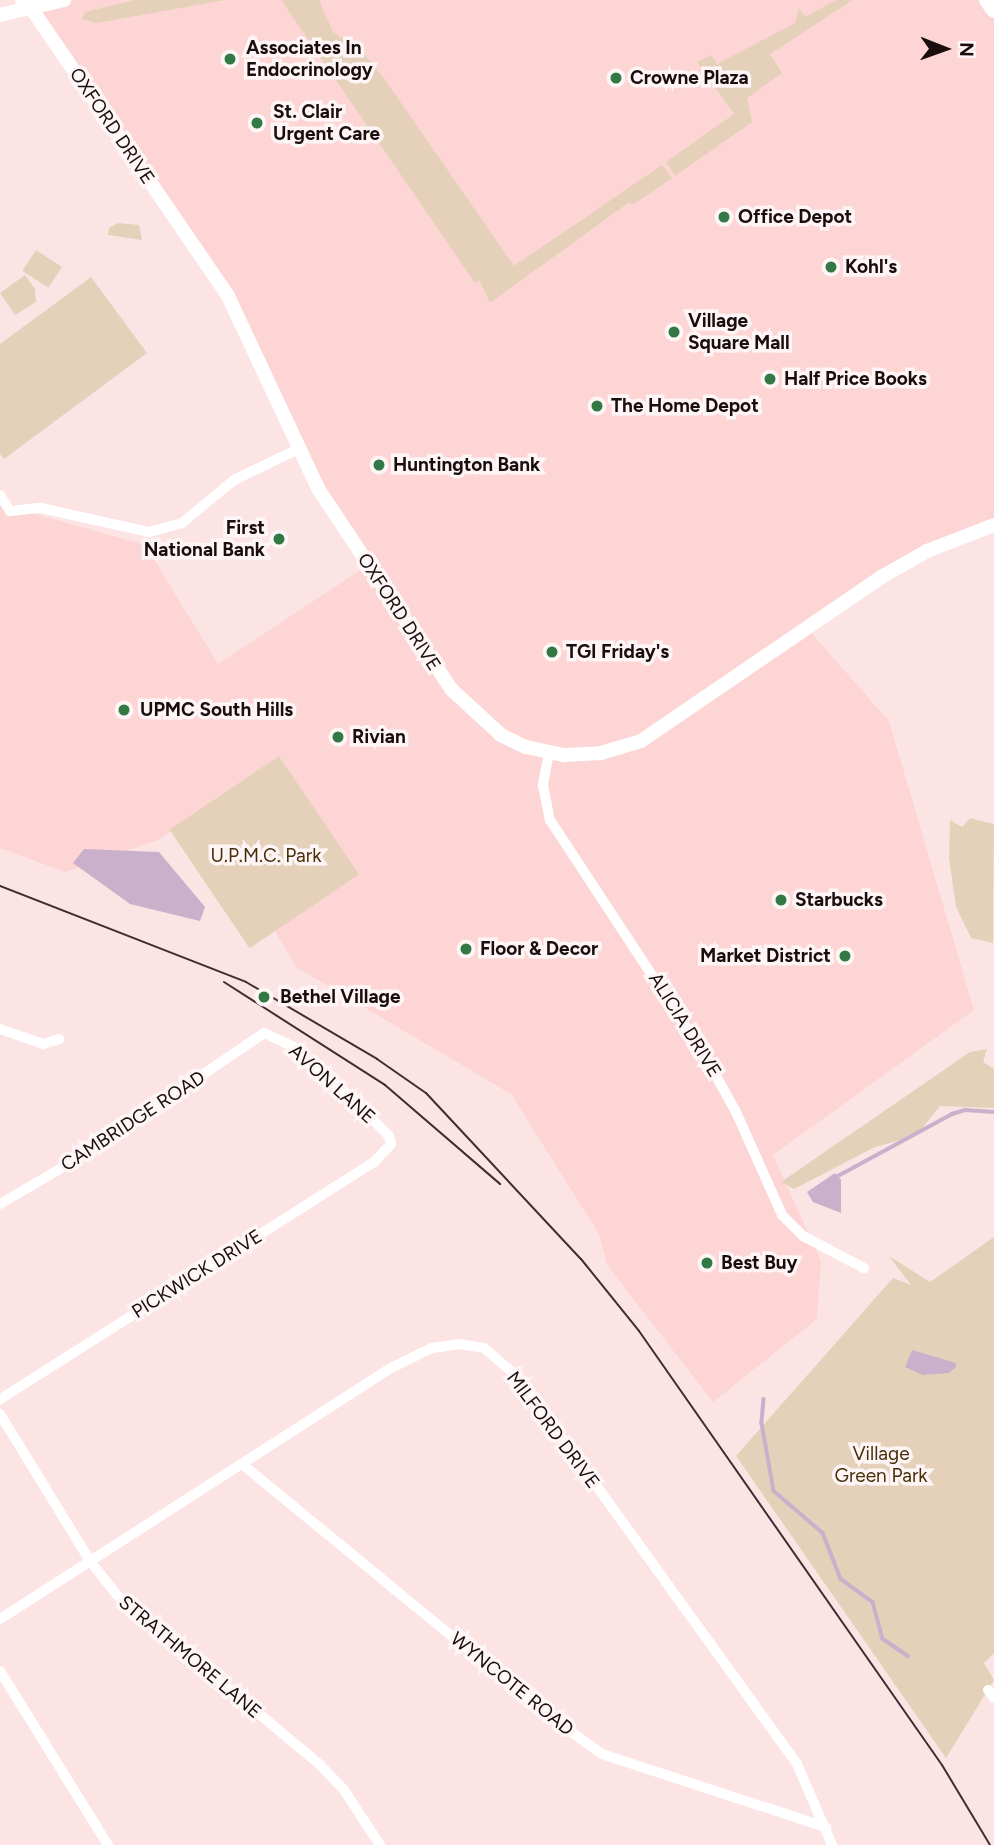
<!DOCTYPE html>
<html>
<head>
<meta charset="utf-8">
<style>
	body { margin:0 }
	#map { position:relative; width:994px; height:1845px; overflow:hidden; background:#fde4e4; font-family:Figtree,sans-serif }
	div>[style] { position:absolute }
	.built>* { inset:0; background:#fdd5d5 }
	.green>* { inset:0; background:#e5d1b9; transform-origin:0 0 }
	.water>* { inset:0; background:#cbb0cb }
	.stream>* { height:3.5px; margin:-1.75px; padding:0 1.75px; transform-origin:1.75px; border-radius:1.75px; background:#cbb0cb }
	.street>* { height:10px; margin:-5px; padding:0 5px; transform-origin:5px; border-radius:5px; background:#fff }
	.secondary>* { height:14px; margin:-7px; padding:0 7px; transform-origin:7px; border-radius:7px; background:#fff }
	.primary>* { height:16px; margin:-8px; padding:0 8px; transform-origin:8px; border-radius:8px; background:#fff }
	.tram>* { height:2px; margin:-1px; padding:0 1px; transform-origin:1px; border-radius:1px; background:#3d2f2f }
	.dots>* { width:19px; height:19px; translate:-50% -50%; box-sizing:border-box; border:4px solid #fef6f6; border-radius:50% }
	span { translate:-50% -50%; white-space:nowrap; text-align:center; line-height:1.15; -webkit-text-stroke:7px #fef6f6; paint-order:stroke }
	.poi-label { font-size:19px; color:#1a0d0d; font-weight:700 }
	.left { translate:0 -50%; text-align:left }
	.right { translate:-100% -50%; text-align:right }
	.street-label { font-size:19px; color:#1a0d0d }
	.park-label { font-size:19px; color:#472d08 }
	.north { position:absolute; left:910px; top:14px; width:70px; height:70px; -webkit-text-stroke:5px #fef6f6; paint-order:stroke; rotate:91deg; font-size:19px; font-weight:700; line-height:28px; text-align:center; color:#1a0d0d }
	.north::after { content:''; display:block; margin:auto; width:24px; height:32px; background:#1a0d0d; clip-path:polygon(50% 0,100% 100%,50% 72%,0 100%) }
</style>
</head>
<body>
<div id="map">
	<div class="built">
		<i style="clip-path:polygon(64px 0,987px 0,994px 10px,994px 525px,970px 533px,806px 627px,889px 721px,974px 1010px,773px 1155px,821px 1261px,817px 1319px,713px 1402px,607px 1265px,599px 1234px,511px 1094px,296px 967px,275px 931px,358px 875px,279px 756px,158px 840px,65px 872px,0 848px,0 497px,24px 511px,145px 545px,218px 664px,368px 565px,319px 490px,243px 325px,32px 8px)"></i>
	</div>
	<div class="green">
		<i style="clip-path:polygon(135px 0,225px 0,97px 23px,82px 19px,85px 12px)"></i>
		<i style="clip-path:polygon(281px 0,319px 0,333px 32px,361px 50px,386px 81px,514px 266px,662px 165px,672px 178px,634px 204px,628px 203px,490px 303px,480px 281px,475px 283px)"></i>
		<i style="clip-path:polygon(836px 0,853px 0,770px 54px,782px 73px,747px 98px,752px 122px,675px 176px,666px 162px,734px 114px,697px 62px,711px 55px,717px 64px,795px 23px,799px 8px,805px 17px)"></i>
		<i style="clip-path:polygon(118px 223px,139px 225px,142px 240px,108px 235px,109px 228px)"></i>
		<i style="left:36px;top:250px;width:31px;height:25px;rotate:33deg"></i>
		<i style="clip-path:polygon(25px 275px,35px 289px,36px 302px,15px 315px,0 293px)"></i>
		<i style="clip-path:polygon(91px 277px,147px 353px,4px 459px,0 454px,0 344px)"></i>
		<i style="left:279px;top:756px;width:143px;height:132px;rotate:56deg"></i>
		<i style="clip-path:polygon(970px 818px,994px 824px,993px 943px,971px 938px,956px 907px,949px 858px,950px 820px,962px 827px)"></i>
		<i style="clip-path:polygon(987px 1049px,983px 1062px,994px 1069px,994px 1108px,940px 1106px,916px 1136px,875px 1147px,794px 1189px,781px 1182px,970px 1052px)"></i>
		<i style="clip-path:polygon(994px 1237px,994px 1653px,984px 1663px,994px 1680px,946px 1758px,736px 1456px,893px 1278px,911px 1285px,889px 1256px,930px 1282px)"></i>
	</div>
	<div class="water">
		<i style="clip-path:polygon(84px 849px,159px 852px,205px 907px,200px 921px,130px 904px,73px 863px)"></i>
		<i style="clip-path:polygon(835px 1173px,841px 1180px,841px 1213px,813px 1202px,807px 1192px)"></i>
		<i style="clip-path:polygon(912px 1350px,956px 1363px,956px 1367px,949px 1373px,923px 1375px,905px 1367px)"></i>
	</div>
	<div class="stream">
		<i style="left:838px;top:1176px;width:130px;rotate:-28.5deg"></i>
		<i style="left:952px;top:1114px;width:14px;rotate:-17deg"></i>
		<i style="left:965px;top:1110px;width:29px;rotate:4deg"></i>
		<i style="left:764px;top:1399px;width:24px;rotate:95deg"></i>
		<i style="left:762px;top:1423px;width:69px;rotate:80deg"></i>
		<i style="left:774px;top:1491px;width:65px;rotate:40.6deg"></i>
		<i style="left:823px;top:1533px;width:49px;rotate:68.6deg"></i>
		<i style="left:841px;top:1579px;width:39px;rotate:36deg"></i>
		<i style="left:873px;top:1602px;width:38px;rotate:75deg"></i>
		<i style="left:883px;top:1639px;width:30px;rotate:34deg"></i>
	</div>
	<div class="street">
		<i style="left:0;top:495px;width:19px;rotate:58deg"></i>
		<i style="left:10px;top:511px;width:31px;rotate:-6deg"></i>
		<i style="left:41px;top:508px;width:111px;rotate:12.5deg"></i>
		<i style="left:149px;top:532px;width:34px;rotate:-15deg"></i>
		<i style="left:182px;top:523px;width:67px;rotate:-39.6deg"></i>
		<i style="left:234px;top:480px;width:69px;rotate:-25.8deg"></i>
		<i style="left:549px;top:753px;width:33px;rotate:101deg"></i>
		<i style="left:543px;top:785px;width:36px;rotate:79deg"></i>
		<i style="left:550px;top:820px;width:282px;rotate:56.7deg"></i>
		<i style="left:705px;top:1056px;width:64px;rotate:61deg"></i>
		<i style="left:736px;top:1112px;width:113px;rotate:65.9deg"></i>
		<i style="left:782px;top:1215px;width:30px;rotate:45deg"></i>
		<i style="left:803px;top:1236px;width:69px;rotate:27.7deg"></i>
		<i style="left:0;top:1029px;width:46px;rotate:19.2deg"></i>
		<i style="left:43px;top:1044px;width:17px;rotate:-17deg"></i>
		<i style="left:0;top:1204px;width:103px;rotate:-30.3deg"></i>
		<i style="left:89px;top:1152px;width:212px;rotate:-34.2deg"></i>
		<i style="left:264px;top:1033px;width:31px;rotate:25deg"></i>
		<i style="left:292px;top:1046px;width:67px;rotate:40.8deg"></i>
		<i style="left:343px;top:1090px;width:65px;rotate:45deg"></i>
		<i style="left:389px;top:1136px;width:8px;rotate:76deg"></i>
		<i style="left:391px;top:1144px;width:25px;rotate:133deg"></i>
		<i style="left:374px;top:1162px;width:443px;rotate:147.6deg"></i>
		<i style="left:0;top:1414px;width:172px;rotate:58.5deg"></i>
		<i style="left:90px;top:1561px;width:43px;rotate:51.5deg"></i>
		<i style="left:117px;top:1595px;width:265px;rotate:39.9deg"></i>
		<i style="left:320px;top:1765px;width:35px;rotate:46deg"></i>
		<i style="left:344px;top:1790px;width:66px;rotate:56.8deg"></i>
		<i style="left:242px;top:1464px;width:399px;rotate:39.4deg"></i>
		<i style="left:550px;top:1717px;width:64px;rotate:35.4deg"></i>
		<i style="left:602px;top:1754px;width:236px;rotate:18.1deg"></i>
		<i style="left:0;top:1619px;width:465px;rotate:-32.7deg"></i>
		<i style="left:391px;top:1368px;width:46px;rotate:-26deg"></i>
		<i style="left:432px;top:1348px;width:27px;rotate:-8deg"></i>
		<i style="left:459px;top:1344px;width:25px;rotate:9deg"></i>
		<i style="left:484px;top:1348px;width:45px;rotate:40.5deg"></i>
		<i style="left:518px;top:1377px;width:477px;rotate:54.2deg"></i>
		<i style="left:797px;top:1764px;width:88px;rotate:66.6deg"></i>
		<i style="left:0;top:1671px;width:205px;rotate:58.2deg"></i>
		<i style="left:988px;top:1690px;width:10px;rotate:53deg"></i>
	</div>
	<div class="secondary">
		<i style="left:22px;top:0;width:12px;rotate:42deg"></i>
		<i style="left:31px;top:8px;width:349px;rotate:55.6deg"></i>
		<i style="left:228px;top:296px;width:214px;rotate:64.9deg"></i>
		<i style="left:319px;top:490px;width:239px;rotate:56.4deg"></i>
		<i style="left:451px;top:689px;width:68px;rotate:42.6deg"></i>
		<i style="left:501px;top:735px;width:28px;rotate:26deg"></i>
		<i style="left:526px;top:747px;width:40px;rotate:12deg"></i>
		<i style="left:565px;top:755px;width:36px;rotate:-3deg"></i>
		<i style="left:601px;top:753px;width:42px;rotate:-16.7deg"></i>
		<i style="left:641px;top:741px;width:293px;rotate:-34.3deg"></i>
		<i style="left:883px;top:576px;width:51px;rotate:-29.6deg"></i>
		<i style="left:927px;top:551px;width:72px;rotate:-21.2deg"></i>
		<i style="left:0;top:15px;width:66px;rotate:-13.2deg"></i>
	</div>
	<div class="primary">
		<i style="left:987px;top:0;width:12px;rotate:55deg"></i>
	</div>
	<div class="tram">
		<i style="left:0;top:886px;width:264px;rotate:21.3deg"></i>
		<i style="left:246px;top:982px;width:152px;rotate:30.4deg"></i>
		<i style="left:377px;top:1059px;width:60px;rotate:34.8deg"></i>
		<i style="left:426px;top:1093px;width:227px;rotate:47deg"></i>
		<i style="left:581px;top:1259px;width:92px;rotate:51.1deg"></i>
		<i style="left:639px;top:1331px;width:529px;rotate:55.08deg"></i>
		<i style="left:942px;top:1765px;width:93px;rotate:59deg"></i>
		<i style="left:224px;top:982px;width:191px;rotate:32.6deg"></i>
		<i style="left:385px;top:1085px;width:152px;rotate:40.7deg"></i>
	</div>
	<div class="dots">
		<i style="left:230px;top:59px;background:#327945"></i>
		<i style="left:616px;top:78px;background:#327945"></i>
		<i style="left:257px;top:123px;background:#327945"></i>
		<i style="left:724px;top:217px;background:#327945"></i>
		<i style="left:831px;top:267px;background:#327945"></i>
		<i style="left:674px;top:332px;background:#327945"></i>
		<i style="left:770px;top:379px;background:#327945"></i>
		<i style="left:597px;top:406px;background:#327945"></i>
		<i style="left:379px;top:465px;background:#327945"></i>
		<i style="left:279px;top:539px;background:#327945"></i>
		<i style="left:552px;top:652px;background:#327945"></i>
		<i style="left:124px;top:710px;background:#327945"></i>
		<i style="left:338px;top:737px;background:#327945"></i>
		<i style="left:781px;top:900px;background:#327945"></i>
		<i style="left:466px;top:949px;background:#327945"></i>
		<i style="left:845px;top:956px;background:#327945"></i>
		<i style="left:264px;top:997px;background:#327945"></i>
		<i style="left:707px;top:1263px;background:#327945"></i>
	</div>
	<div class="poi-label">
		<span class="left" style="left:246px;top:59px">Associates In<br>Endocrinology</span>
		<span class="left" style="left:630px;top:78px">Crowne Plaza</span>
		<span class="left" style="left:273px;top:123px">St. Clair<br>Urgent Care</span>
		<span class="left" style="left:738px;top:217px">Office Depot</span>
		<span class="left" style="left:845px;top:267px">Kohl's</span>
		<span class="left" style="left:688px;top:332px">Village<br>Square Mall</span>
		<span class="left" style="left:784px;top:379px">Half Price Books</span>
		<span class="left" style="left:611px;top:406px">The Home Depot</span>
		<span class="left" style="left:393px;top:465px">Huntington Bank</span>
		<span class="right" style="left:265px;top:539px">First<br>National Bank</span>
		<span class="left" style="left:566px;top:652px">TGI Friday's</span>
		<span class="left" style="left:140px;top:710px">UPMC South Hills</span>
		<span class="left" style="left:352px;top:737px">Rivian</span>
		<span class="left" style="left:795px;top:900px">Starbucks</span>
		<span class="left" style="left:480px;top:949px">Floor &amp; Decor</span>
		<span class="right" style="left:831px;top:956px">Market District</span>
		<span class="left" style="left:280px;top:997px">Bethel Village</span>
		<span class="left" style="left:721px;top:1263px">Best Buy</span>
	</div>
	<div class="street-label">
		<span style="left:112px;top:126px;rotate:56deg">OXFORD DRIVE</span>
		<span style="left:399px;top:612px;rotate:57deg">OXFORD DRIVE</span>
		<span style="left:685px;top:1025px;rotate:58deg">ALICIA DRIVE</span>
		<span style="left:332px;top:1084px;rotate:42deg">AVON LANE</span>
		<span style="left:133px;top:1121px;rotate:-33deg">CAMBRIDGE ROAD</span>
		<span style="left:197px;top:1274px;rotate:-32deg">PICKWICK DRIVE</span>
		<span style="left:553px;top:1430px;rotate:53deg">MILFORD DRIVE</span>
		<span style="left:190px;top:1657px;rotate:40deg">STRATHMORE LANE</span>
		<span style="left:512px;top:1684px;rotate:39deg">WYNCOTE ROAD</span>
	</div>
	<div class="park-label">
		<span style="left:266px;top:856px">U.P.M.C. Park</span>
		<span style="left:881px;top:1465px">Village<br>Green Park</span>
	</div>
	<div class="north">N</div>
</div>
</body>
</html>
